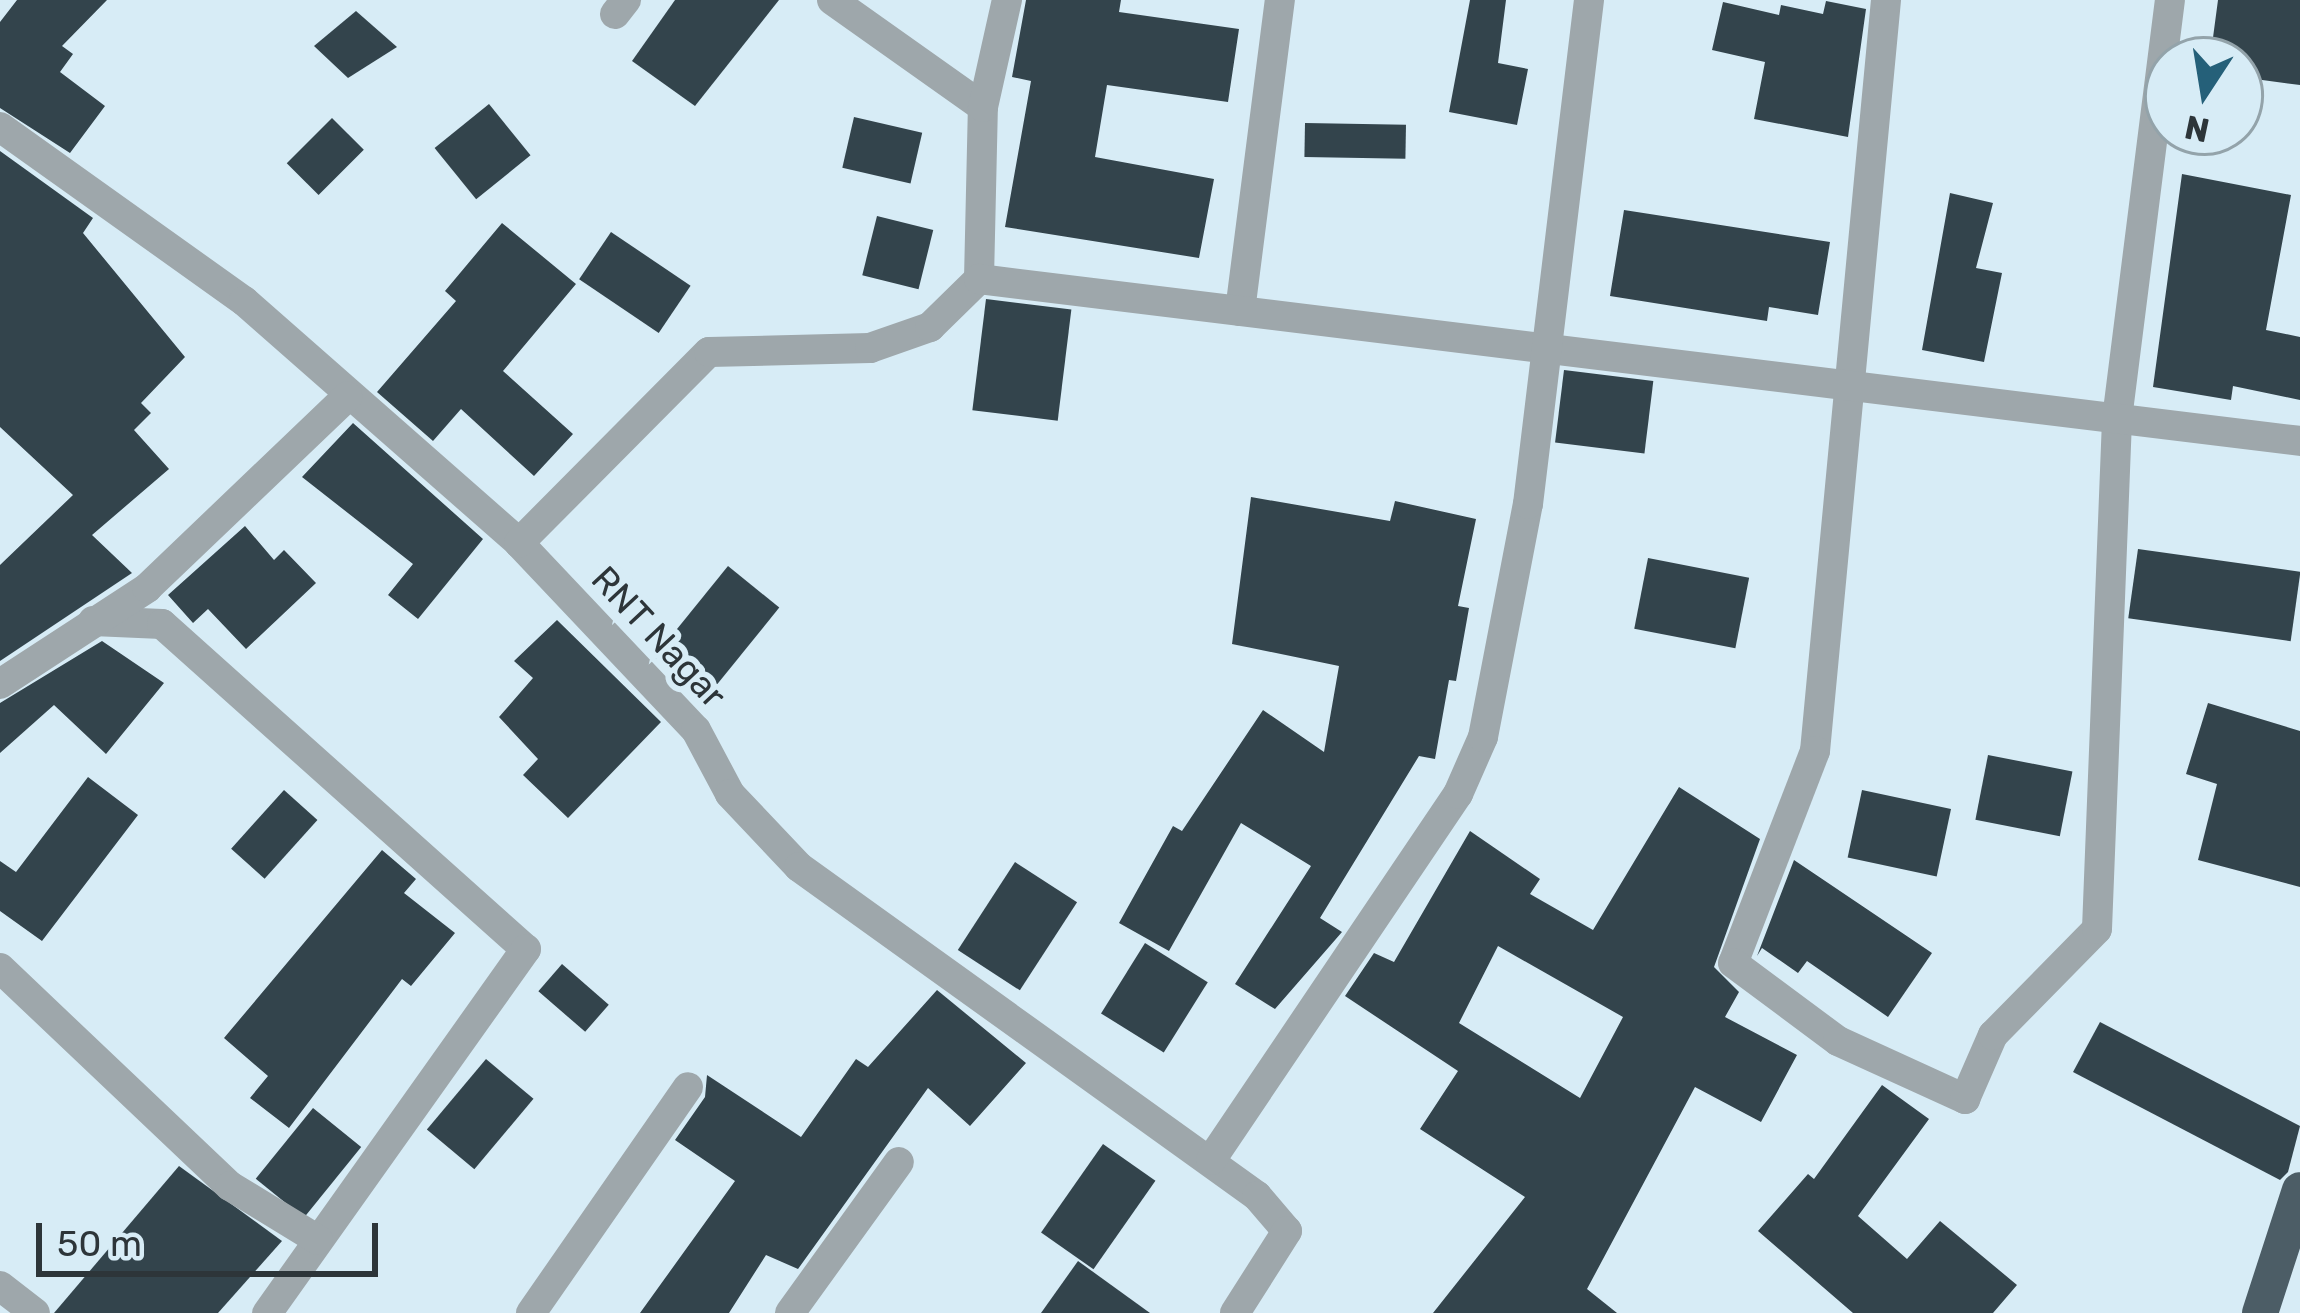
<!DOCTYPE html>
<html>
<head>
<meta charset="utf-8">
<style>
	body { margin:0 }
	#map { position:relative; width:2300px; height:1313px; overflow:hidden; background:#d7ecf6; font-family:Rubik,sans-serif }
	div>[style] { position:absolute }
	.building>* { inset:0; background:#33444c; transform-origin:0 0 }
	.minor>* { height:30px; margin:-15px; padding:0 15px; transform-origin:15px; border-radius:15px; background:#9ea7ab }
	.highway>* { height:36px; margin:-18px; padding:0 18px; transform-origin:18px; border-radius:18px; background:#4c5d66 }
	span { translate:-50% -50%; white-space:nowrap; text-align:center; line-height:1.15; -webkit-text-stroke:12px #d7ecf6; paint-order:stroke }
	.street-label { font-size:36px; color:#2d3539 }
	.north { position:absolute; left:2144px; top:36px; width:120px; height:120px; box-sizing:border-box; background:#d7ecf6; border:3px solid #93a3aa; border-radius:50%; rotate:192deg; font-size:33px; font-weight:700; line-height:48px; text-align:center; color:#2d3539 }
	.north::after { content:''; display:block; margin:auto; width:42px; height:54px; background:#256079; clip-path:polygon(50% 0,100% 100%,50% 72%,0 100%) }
	.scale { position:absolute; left:36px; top:1223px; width:342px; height:54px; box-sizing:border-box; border:6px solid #2d3539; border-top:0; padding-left:15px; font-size:36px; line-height:42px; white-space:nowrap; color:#2d3539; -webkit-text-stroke:9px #d7ecf6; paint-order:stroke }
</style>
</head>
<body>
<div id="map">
	<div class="building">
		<i style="clip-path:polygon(17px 0,107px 0,62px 46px,73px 54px,60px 72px,105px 106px,70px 153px,0 108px,0 22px)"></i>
		<i style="clip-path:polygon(675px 0,779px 0,695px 106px,632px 61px)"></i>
		<i style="clip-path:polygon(1026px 0,1121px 0,1119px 12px,1239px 29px,1228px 102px,1107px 85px,1095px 157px,1214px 179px,1199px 258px,1005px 227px,1031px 81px,1012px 77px)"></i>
		<i style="clip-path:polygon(1470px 0,1506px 0,1498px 63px,1528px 69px,1517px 125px,1449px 112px)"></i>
		<i style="clip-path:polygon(2218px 0,2300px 0,2300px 85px,2240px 77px,2240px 60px,2210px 60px)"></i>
		<i style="clip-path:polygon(1826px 1px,1866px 9px,1848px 137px,1754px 119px,1765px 62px,1712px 50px,1723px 2px,1779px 15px,1781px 5px,1823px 14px)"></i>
		<i style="clip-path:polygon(356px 11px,397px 47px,348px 78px,314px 46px)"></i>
		<i style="left:489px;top:104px;width:66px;height:70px;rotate:51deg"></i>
		<i style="left:854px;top:117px;width:70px;height:52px;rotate:13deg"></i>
		<i style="left:332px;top:118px;width:45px;height:64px;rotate:45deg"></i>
		<i style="left:1305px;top:123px;width:101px;height:34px;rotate:1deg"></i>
		<i style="clip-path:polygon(0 151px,93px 218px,83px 233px,185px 357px,141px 403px,151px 413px,134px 430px,169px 469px,92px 535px,132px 573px,0 661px,0 565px,73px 495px,0 427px)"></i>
		<i style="clip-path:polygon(2182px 174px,2291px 195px,2266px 330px,2300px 337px,2300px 400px,2233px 386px,2231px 400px,2153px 387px)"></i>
		<i style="clip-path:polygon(1950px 193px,1993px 203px,1976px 268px,2002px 273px,1984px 362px,1922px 350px)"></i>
		<i style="clip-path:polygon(1624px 210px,1830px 242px,1818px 315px,1769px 307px,1767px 321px,1610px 296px)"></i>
		<i style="left:877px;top:216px;width:58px;height:61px;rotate:14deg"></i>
		<i style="clip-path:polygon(502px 223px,576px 284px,503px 371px,573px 434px,534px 476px,461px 409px,433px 441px,377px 392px,456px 301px,445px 291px)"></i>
		<i style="left:611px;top:232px;width:96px;height:57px;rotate:34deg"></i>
		<i style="left:986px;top:299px;width:86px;height:112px;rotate:7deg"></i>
		<i style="left:1564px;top:370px;width:90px;height:73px;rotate:7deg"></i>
		<i style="clip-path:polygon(353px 423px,483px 539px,418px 619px,388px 595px,413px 564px,302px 477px)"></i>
		<i style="clip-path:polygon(1251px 497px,1390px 521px,1395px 501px,1476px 519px,1458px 606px,1469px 608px,1456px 681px,1449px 680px,1435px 759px,1419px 756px,1320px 918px,1342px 932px,1275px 1009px,1235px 984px,1311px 866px,1241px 823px,1169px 951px,1119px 923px,1173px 826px,1182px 831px,1263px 710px,1324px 752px,1339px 666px,1232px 644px)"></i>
		<i style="clip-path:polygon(245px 526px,274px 560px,284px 550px,316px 583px,246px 649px,208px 609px,193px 623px,168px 595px)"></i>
		<i style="left:2138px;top:549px;width:164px;height:70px;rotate:8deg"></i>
		<i style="left:1648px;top:558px;width:103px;height:72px;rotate:11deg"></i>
		<i style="left:728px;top:566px;width:66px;height:117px;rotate:39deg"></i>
		<i style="clip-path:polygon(557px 620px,661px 722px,568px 818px,523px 775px,538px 759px,499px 717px,533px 678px,514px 661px)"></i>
		<i style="clip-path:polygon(102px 641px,164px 683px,106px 754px,54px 705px,0 753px,0 703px)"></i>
		<i style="clip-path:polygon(2208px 703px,2300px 731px,2300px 887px,2198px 860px,2217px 784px,2186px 774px)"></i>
		<i style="left:1988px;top:755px;width:86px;height:66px;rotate:11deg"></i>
		<i style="clip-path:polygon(88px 777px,138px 815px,42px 941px,0 911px,0 861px,16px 872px)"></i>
		<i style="clip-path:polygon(evenodd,1679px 787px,1760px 839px,1714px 967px,1739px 992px,1725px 1017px,1797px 1055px,1761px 1122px,1695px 1087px,1587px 1289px,1617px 1313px,1433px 1313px,1525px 1197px,1420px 1129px,1458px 1071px,1345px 996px,1374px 953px,1394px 962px,1470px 831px,1540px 879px,1530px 894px,1593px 930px,1679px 787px,1498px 946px,1623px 1017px,1580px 1098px,1459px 1023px,1498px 946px)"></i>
		<i style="left:284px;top:790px;width:45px;height:79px;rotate:42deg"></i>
		<i style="left:1862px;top:790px;width:91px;height:69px;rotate:12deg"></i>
		<i style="clip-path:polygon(382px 850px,416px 879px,404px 893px,455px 933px,411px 986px,402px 979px,289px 1128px,250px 1098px,268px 1076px,224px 1038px)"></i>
		<i style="clip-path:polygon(1794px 860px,1932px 953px,1888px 1017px,1807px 961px,1798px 973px,1762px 948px,1757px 956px)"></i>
		<i style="left:1015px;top:862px;width:74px;height:105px;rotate:33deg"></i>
		<i style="left:1145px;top:943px;width:74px;height:83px;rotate:32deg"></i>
		<i style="left:562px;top:964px;width:62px;height:36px;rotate:41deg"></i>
		<i style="clip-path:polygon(937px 990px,1026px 1063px,970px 1126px,928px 1088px,798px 1269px,766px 1255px,729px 1313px,640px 1313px,735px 1181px,675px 1140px,705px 1097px,707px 1075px,801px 1137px,856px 1059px,868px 1067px)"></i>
		<i style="clip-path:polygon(2100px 1022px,2300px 1126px,2288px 1172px,2280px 1180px,2073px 1072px)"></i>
		<i style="left:486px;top:1059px;width:62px;height:92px;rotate:40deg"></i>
		<i style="clip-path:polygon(1882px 1085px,1929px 1119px,1858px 1216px,1907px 1259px,1940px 1221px,2017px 1285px,1993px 1313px,1853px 1313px,1758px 1231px,1808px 1174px,1814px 1179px)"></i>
		<i style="left:313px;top:1108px;width:62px;height:91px;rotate:39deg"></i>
		<i style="left:1103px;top:1144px;width:64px;height:108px;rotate:35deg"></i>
		<i style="clip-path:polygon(179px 1166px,282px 1241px,218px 1313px,54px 1313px)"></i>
		<i style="clip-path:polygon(1078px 1261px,1150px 1313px,1041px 1313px)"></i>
	</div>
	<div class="minor">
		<i style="left:832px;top:0;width:185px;rotate:35.3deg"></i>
		<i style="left:1886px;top:0;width:754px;rotate:95.4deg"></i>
		<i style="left:1815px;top:751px;width:227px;rotate:111.1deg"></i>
		<i style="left:1733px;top:963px;width:131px;rotate:36.6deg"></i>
		<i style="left:1838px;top:1041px;width:140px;rotate:24.5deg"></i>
		<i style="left:1965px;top:1099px;width:70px;rotate:-66.4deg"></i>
		<i style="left:1993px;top:1035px;width:148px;rotate:-45.5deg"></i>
		<i style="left:2097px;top:929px;width:510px;rotate:-87.75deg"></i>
		<i style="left:2117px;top:419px;width:422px;rotate:-82.8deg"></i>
		<i style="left:615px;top:14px;width:18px;rotate:-52deg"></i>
		<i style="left:0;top:127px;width:300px;rotate:35.5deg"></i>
		<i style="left:244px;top:301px;width:366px;rotate:41.3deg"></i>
		<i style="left:519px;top:543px;width:257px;rotate:46.6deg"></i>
		<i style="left:696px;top:730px;width:72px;rotate:62deg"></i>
		<i style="left:730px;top:794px;width:100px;rotate:46.6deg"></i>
		<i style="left:799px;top:867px;width:564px;rotate:35.69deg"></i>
		<i style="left:1257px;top:1196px;width:46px;rotate:49.4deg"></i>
		<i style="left:1287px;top:1231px;width:97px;rotate:122.4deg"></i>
		<i style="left:979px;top:279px;width:172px;rotate:-88.7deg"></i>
		<i style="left:983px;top:107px;width:110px;rotate:-77.4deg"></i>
		<i style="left:1240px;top:311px;width:314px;rotate:-82.7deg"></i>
		<i style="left:519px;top:543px;width:269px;rotate:-45.2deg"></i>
		<i style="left:709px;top:352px;width:161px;rotate:-1.4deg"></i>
		<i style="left:870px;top:348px;width:64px;rotate:-19.3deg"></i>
		<i style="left:930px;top:327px;width:69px;rotate:-44.4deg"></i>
		<i style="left:979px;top:279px;width:1331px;rotate:6.99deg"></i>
		<i style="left:93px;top:621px;width:69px;rotate:2.5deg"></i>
		<i style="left:162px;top:624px;width:488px;rotate:41.8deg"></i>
		<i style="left:526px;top:949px;width:447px;rotate:125.4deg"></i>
		<i style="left:0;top:684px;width:176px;rotate:-33.1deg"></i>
		<i style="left:147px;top:588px;width:277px;rotate:-43.7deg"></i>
		<i style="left:0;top:968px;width:317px;rotate:43.5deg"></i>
		<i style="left:230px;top:1186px;width:103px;rotate:31.5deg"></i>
		<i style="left:1211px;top:1160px;width:442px;rotate:-56deg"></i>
		<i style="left:1458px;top:794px;width:62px;rotate:-66.3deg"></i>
		<i style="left:1483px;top:737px;width:237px;rotate:-79.1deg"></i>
		<i style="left:1528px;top:504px;width:508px;rotate:-83.1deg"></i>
		<i style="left:0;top:1286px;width:44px;rotate:37.6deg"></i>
		<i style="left:531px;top:1313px;width:275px;rotate:-55.2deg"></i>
		<i style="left:790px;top:1313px;width:186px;rotate:-54.2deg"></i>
	</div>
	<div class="highway">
		<i style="left:2260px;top:1313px;width:129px;rotate:-72deg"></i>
	</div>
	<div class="street-label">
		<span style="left:659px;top:637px;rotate:47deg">RNT Nagar</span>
	</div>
	<div class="north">N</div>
	<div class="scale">50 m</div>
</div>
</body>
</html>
